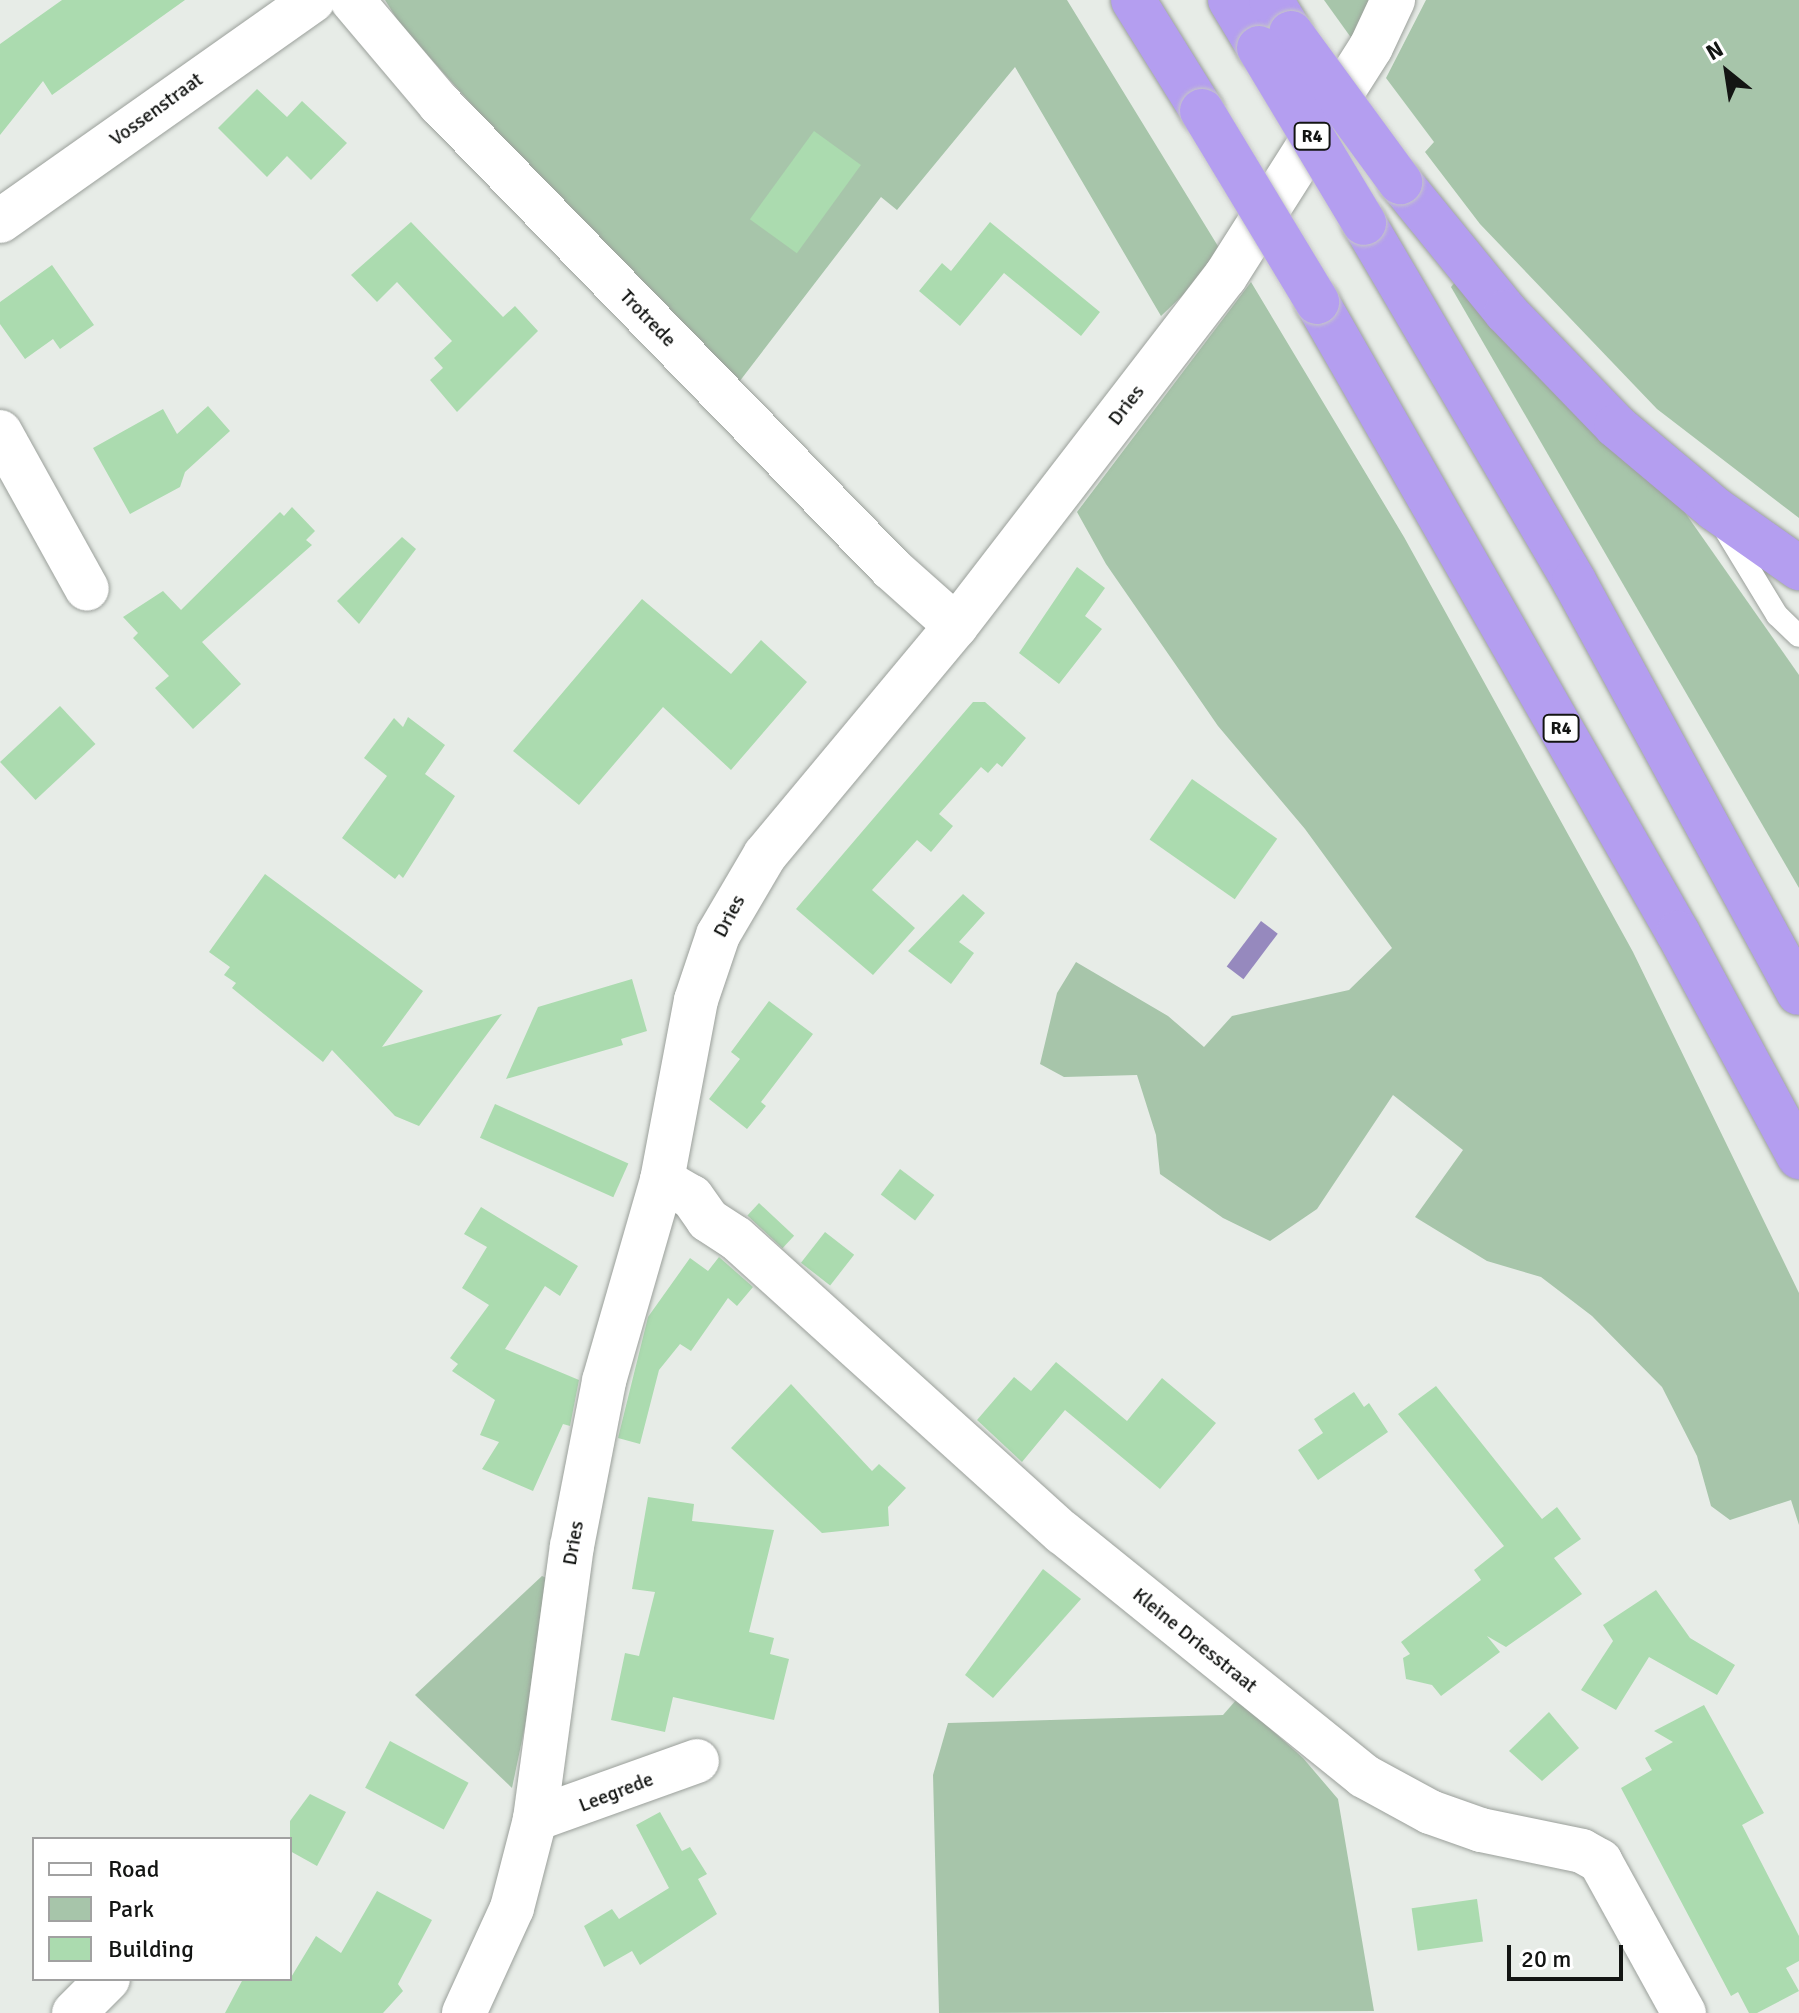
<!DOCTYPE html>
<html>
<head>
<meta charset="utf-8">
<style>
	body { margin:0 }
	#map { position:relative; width:1799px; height:2013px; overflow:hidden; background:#e7ece7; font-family:Signika,sans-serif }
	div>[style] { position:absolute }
	.green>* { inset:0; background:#a7c5aa }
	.water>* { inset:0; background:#9689be; transform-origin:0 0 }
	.building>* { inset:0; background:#abdbaf; transform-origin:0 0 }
	.roads { filter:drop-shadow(0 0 2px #9ba09b) drop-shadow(0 0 2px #9ba09b) }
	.service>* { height:22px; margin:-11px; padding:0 11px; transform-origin:11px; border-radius:11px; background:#fff }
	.minor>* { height:44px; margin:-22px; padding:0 22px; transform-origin:22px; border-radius:22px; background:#fff }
	.motorway>* { height:44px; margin:-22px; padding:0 22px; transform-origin:22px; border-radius:22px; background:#b49ef0 }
	.bridges { filter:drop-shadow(0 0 2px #c6c7c6) drop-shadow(0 0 2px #c6c7c6) }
	.motorway-bridge>* { height:44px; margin:-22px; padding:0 22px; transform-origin:22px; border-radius:22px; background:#b49ef0 }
	span { translate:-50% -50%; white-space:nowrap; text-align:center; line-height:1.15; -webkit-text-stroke:7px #fff; paint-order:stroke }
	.shield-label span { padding:2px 6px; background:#fff; border:2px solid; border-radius:6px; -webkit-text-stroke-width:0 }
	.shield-label { font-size:18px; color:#131513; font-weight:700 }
	.street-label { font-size:20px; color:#131513 }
	.legend { position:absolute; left:32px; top:1837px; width:260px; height:144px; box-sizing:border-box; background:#fff; border:2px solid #a1a1a1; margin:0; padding:10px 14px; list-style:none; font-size:24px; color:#131513 }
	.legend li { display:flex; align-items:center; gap:16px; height:40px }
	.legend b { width:40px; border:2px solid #a1a1a1 }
	.north { position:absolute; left:1687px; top:32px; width:80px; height:80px; -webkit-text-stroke:6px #fff; paint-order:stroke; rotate:330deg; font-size:22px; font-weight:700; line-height:32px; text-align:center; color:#131513 }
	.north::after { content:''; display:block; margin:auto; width:28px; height:36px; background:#131513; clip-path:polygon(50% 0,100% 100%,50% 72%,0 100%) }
	.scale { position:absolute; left:1507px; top:1945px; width:116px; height:36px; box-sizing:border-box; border:4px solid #131513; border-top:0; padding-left:10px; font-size:24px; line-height:28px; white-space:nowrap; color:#131513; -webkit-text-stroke:6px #fff; paint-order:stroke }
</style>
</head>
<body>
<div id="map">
	<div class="green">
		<i style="clip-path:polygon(385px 0,1067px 0,1224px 256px,1161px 316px,1015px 67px,897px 210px,881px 197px,736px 386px,514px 152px,400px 24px)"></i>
		<i style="clip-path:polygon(1324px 0,1372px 0,1352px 39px)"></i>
		<i style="clip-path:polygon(1426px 0,1799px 0,1799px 518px,1657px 409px,1480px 224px,1425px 152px,1434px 142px,1386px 78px)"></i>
		<i style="clip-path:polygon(1457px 280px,1679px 504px,1799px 675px,1799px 888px,1451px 287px)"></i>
		<i style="clip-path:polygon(1251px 282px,1404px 537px,1633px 952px,1799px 1293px,1799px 1525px,1791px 1500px,1730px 1520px,1711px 1506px,1697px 1456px,1662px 1387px,1592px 1316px,1541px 1277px,1487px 1261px,1415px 1217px,1463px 1150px,1393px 1095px,1317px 1209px,1270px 1241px,1223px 1218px,1160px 1174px,1156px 1135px,1137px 1075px,1064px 1077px,1040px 1064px,1057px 993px,1076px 962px,1168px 1016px,1204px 1047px,1232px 1016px,1349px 990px,1392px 948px,1305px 829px,1218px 726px,1106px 564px,1077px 512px)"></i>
		<i style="clip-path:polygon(542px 1576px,551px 1580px,551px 1602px,512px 1788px,415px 1695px)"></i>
		<i style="clip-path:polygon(1237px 1699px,1303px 1758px,1338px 1799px,1374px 2011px,939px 2013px,933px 1775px,948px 1723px,1223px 1715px)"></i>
	</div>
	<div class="water">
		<i style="left:1261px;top:921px;width:21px;height:57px;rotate:37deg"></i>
	</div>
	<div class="building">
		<i style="clip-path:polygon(62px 0,185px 0,52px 95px,43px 81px,0 135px,0 44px)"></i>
		<i style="clip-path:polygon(257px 89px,287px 117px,302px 101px,347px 143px,311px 180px,287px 156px,267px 177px,218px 128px)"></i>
		<i style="left:814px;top:131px;width:58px;height:109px;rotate:36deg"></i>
		<i style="clip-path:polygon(411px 222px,503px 317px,515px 306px,538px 331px,457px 412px,430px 380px,443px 368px,434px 358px,452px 341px,397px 282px,377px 302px,351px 275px)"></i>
		<i style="clip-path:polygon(990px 222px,1100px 312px,1081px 336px,1004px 273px,960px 326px,919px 291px,942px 263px,951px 271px)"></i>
		<i style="clip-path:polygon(52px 265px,94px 325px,60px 349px,53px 339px,25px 359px,0 324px,0 302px)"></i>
		<i style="clip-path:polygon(208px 406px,230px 431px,185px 472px,180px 487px,130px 514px,93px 448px,163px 409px,177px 434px)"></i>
		<i style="clip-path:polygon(292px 507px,315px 531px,306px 540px,312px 545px,202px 642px,241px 684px,193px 729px,155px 688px,169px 676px,133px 638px,138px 633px,123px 617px,163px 591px,181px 610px,280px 512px,284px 516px)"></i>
		<i style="clip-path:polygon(402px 537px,416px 549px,359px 624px,337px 601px)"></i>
		<i style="clip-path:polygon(1077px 567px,1105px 588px,1085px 616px,1102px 629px,1059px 684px,1019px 653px)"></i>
		<i style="clip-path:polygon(642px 599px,731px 674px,761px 640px,807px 682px,731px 770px,663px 707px,579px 805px,513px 751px)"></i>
		<i style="clip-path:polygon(973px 702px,985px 702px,1026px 738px,1002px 767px,997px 763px,988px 773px,981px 767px,939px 814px,953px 826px,931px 852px,917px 840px,872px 890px,915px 928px,873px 975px,796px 909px)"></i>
		<i style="left:60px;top:706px;width:52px;height:82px;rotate:47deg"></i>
		<i style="clip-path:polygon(408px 717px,445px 745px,425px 774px,455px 796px,403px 878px,399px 874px,395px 879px,342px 838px,387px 776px,364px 758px,394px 718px,403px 727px)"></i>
		<i style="left:1192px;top:779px;width:104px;height:74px;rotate:35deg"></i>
		<i style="clip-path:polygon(265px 874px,423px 991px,382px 1047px,502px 1014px,419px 1126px,395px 1116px,332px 1050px,323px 1062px,232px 988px,236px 983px,224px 975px,230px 967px,209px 952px)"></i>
		<i style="clip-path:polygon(963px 894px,985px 913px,959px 942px,974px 953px,951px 984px,908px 951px)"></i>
		<i style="clip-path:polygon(632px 979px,647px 1031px,621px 1039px,623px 1045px,506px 1079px,538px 1007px)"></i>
		<i style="clip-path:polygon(769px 1001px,813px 1034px,761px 1102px,766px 1106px,747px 1129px,709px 1099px,740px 1059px,731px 1052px)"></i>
		<i style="left:495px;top:1104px;width:146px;height:37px;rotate:24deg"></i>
		<i style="left:900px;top:1169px;width:43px;height:32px;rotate:37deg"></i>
		<i style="left:759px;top:1203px;width:48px;height:17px;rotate:43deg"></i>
		<i style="clip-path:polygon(481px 1207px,578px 1266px,560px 1296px,545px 1286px,505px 1349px,579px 1380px,570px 1426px,563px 1424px,533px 1491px,482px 1469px,499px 1442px,480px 1435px,495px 1400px,452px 1371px,458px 1364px,450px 1358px,489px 1305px,462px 1288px,487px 1247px,464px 1234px)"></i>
		<i style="left:825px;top:1232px;width:37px;height:39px;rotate:38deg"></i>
		<i style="clip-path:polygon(719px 1257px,753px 1287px,737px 1306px,728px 1298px,691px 1351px,680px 1344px,659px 1370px,640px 1444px,618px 1438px,648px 1317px,690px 1258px,708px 1271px)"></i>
		<i style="clip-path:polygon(1056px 1362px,1127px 1421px,1162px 1378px,1216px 1423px,1160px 1489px,1065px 1410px,1022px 1462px,977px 1420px,1014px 1377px,1031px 1391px)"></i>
		<i style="clip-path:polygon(791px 1384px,872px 1471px,879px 1464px,906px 1488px,888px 1507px,889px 1526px,822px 1533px,731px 1448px)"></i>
		<i style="clip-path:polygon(1436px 1386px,1542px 1519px,1557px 1507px,1581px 1539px,1554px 1558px,1582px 1594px,1506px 1647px,1487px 1636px,1500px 1652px,1441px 1696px,1432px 1685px,1406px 1679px,1403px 1658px,1410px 1654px,1401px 1642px,1481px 1580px,1474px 1570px,1504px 1546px,1398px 1414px)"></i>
		<i style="clip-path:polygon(1354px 1392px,1364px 1407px,1369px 1403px,1388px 1432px,1318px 1480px,1298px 1450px,1323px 1433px,1314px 1419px)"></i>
		<i style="clip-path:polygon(648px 1497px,694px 1504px,692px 1521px,774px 1530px,749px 1632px,774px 1638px,770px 1654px,789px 1659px,774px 1720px,673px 1697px,665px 1732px,611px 1720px,625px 1653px,639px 1656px,655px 1592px,632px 1589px)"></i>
		<i style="clip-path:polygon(1043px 1569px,1081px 1599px,993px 1698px,965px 1675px)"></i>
		<i style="clip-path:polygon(1656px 1590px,1690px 1638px,1735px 1665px,1717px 1695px,1649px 1657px,1616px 1710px,1581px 1690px,1613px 1641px,1603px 1625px)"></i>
		<i style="clip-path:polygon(1704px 1705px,1764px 1813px,1742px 1825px,1799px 1936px,1799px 1961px,1786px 1968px,1799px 1991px,1757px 2013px,1749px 2013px,1738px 1992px,1731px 1996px,1621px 1788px,1652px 1770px,1645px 1758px,1673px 1742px,1654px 1731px)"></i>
		<i style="clip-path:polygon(1549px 1712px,1579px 1748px,1542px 1781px,1509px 1751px)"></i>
		<i style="left:390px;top:1741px;width:89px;height:53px;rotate:28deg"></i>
		<i style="clip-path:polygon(310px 1794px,346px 1812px,317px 1866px,290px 1851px,290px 1821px)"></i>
		<i style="clip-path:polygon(660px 1812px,682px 1851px,690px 1847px,707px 1874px,698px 1879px,717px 1914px,640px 1965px,632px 1951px,604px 1967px,584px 1926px,612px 1909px,619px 1919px,669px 1888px,636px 1825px)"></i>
		<i style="clip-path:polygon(377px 1891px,432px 1920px,398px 1984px,403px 1991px,383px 2013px,225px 2013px,243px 1979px,290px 1979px,316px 1936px,341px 1953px)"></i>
		<i style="left:1477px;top:1899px;width:43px;height:66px;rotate:82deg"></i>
	</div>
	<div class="roads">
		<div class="service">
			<i style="left:1721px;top:523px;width:108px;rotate:58.7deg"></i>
			<i style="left:1777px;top:615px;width:30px;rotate:44deg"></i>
		</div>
		<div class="minor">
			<i style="left:352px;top:0;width:136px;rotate:49.8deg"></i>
			<i style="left:440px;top:104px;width:647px;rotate:45.81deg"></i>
			<i style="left:891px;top:568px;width:87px;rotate:41.7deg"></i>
			<i style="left:0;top:221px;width:383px;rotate:-35.2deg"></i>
			<i style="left:0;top:432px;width:179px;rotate:61deg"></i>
			<i style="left:662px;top:1180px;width:34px;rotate:30deg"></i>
			<i style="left:692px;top:1197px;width:28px;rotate:55deg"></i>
			<i style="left:708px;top:1220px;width:33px;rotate:33deg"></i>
			<i style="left:736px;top:1238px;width:440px;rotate:42.1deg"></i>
			<i style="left:1063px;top:1533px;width:387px;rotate:38.9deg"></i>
			<i style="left:1364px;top:1776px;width:75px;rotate:28.6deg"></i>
			<i style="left:1430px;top:1812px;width:54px;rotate:19.4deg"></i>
			<i style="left:1481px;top:1830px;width:103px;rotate:11.7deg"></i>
			<i style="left:1582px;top:1851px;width:21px;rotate:29deg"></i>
			<i style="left:1600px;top:1861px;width:174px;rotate:61.1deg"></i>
			<i style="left:535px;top:1819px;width:172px;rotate:-19.7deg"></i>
			<i style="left:74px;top:2013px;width:48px;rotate:-45deg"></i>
			<i style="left:464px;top:2013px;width:115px;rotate:-65.4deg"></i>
			<i style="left:512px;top:1908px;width:92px;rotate:-75.5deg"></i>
			<i style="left:535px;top:1819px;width:275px;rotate:-82.3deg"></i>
			<i style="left:572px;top:1546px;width:168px;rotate:-79deg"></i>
			<i style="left:604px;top:1381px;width:209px;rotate:-73.9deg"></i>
			<i style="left:662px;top:1180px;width:183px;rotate:-79.3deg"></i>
			<i style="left:696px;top:1000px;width:69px;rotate:-71.3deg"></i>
			<i style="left:718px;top:935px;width:93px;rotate:-59.6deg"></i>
			<i style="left:765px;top:855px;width:298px;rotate:-50.2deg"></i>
			<i style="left:956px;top:626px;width:441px;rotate:-52.4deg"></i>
			<i style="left:1225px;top:277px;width:272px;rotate:-57.6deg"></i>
			<i style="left:1371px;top:47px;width:52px;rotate:-64.9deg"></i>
		</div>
		<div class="motorway">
			<i style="left:1133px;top:0;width:131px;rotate:58.1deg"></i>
			<i style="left:1230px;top:0;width:56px;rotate:58.9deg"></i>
			<i style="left:1271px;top:0;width:39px;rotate:59deg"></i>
			<i style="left:1400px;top:182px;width:168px;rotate:50.8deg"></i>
			<i style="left:1506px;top:312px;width:158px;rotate:46deg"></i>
			<i style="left:1616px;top:426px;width:129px;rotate:40deg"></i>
			<i style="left:1715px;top:509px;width:103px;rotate:35.1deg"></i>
			<i style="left:1364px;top:223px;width:415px;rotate:59.6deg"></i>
			<i style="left:1574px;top:581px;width:469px;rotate:61.4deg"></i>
			<i style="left:1317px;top:302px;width:727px;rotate:60.23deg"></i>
			<i style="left:1678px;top:933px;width:255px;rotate:61.6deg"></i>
		</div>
	</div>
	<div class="bridges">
		<div class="motorway-bridge">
			<i style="left:1291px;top:33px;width:185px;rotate:53.8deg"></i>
			<i style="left:1259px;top:48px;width:204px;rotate:59deg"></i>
			<i style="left:1202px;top:111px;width:223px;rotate:58.9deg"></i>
		</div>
	</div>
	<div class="shield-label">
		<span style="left:1312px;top:136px">R4</span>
		<span style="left:1561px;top:728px">R4</span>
	</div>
	<div class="street-label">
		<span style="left:156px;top:109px;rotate:-36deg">Vossenstraat</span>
		<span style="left:648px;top:318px;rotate:46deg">Trotrede</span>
		<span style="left:1126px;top:405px;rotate:-52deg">Dries</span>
		<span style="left:729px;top:916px;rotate:-62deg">Dries</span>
		<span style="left:573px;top:1543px;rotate:-80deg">Dries</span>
		<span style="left:1195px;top:1640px;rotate:39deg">Kleine Driesstraat</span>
		<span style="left:616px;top:1792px;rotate:-21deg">Leegrede</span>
	</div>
	<ul class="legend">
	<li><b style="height:10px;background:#fff"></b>Road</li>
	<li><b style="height:22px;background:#a7c5aa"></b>Park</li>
	<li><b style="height:22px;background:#abdbaf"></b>Building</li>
	</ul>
	<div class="north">N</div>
	<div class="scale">20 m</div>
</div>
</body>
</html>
